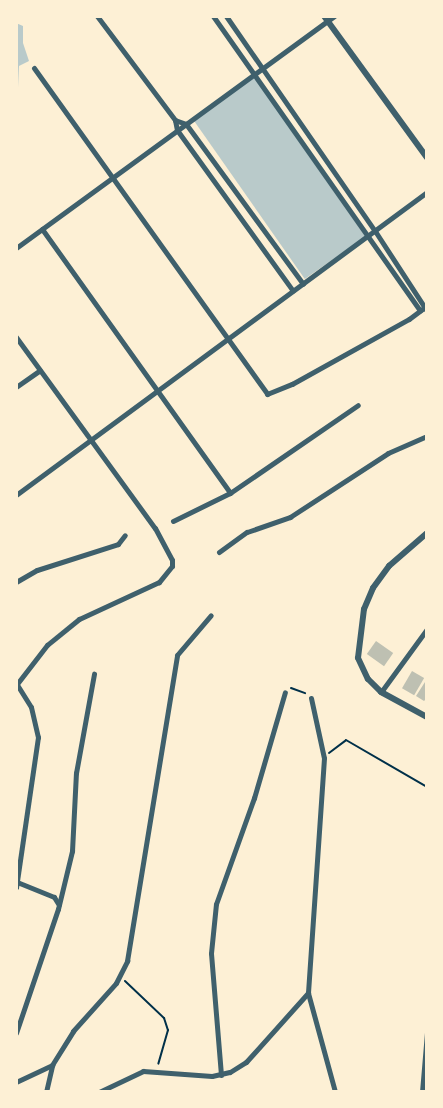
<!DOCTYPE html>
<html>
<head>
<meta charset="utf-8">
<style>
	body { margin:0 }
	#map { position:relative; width:443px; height:1108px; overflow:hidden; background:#fdf0d5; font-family:"PT Serif",serif }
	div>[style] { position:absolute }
	.green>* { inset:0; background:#b9caca; transform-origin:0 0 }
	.building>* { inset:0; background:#bec0b2; transform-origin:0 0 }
	.path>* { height:2px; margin:-1px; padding:0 1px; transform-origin:1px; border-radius:1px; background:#003049 }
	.minor>* { height:5px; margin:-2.5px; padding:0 2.5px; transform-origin:2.5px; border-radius:2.5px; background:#3f606c }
	.tertiary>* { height:6px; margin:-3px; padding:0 3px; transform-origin:3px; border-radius:3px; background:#3f606c }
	span { translate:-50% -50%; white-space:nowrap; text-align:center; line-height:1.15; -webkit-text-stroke:4.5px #fdf0d5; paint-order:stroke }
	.frame { position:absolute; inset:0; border:18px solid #fdf0d5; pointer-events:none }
</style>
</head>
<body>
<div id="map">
	<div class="green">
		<i style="clip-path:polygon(16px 23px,23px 26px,23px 43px,29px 61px,19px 66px,16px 130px)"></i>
		<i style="left:253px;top:76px;width:196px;height:74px;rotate:55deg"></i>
	</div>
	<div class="building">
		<i style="left:376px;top:641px;width:21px;height:16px;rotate:35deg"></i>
		<i style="left:412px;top:671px;width:14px;height:20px;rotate:30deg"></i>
		<i style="clip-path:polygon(425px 682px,427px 698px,424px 701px,416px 696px)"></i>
	</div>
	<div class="path">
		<i style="left:291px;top:688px;width:15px;rotate:20deg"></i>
		<i style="left:329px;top:753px;width:21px;rotate:-37deg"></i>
		<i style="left:346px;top:740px;width:94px;rotate:30.1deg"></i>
		<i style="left:125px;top:981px;width:54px;rotate:43.5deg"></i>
		<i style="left:164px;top:1018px;width:13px;rotate:72deg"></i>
		<i style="left:168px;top:1030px;width:35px;rotate:106deg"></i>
	</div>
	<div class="minor">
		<i style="left:97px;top:16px;width:130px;rotate:53.1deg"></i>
		<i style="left:175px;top:120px;width:10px;rotate:79deg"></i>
		<i style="left:177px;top:130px;width:198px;rotate:54.2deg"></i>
		<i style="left:213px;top:16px;width:360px;rotate:54.9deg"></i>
		<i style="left:226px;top:16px;width:262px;rotate:55.3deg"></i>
		<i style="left:375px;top:231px;width:95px;rotate:57deg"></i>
		<i style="left:34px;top:68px;width:401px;rotate:54.4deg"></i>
		<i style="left:267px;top:394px;width:27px;rotate:-22deg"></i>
		<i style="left:292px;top:384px;width:134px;rotate:-29.1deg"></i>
		<i style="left:409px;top:319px;width:20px;rotate:-37deg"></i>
		<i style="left:175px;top:120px;width:12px;rotate:20deg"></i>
		<i style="left:186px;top:124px;width:198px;rotate:53.8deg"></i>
		<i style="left:42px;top:229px;width:324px;rotate:54.5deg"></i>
		<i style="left:16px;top:248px;width:394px;rotate:-36.1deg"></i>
		<i style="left:16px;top:337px;width:236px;rotate:54deg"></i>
		<i style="left:155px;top:528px;width:36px;rotate:62deg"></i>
		<i style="left:172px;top:560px;width:6px;rotate:90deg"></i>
		<i style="left:172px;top:566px;width:21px;rotate:129deg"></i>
		<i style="left:159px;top:582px;width:88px;rotate:155.2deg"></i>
		<i style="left:79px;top:619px;width:41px;rotate:140.9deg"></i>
		<i style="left:47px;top:645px;width:49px;rotate:127.6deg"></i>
		<i style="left:16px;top:387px;width:29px;rotate:-35deg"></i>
		<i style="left:16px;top:495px;width:511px;rotate:-36.4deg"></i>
		<i style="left:173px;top:521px;width:64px;rotate:-26.2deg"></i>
		<i style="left:230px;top:493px;width:155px;rotate:-34.5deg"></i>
		<i style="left:219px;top:552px;width:34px;rotate:-36deg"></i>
		<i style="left:247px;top:532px;width:46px;rotate:-19.2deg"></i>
		<i style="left:290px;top:517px;width:117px;rotate:-33.1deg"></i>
		<i style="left:388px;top:453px;width:43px;rotate:-23.6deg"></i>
		<i style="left:16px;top:582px;width:24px;rotate:-30deg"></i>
		<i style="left:37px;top:570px;width:85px;rotate:-17.8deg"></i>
		<i style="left:118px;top:544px;width:11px;rotate:-52deg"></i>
		<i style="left:16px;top:683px;width:28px;rotate:58deg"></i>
		<i style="left:31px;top:707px;width:31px;rotate:77deg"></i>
		<i style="left:38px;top:737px;width:152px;rotate:98.3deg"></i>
		<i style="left:381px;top:692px;width:78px;rotate:-53.9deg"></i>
		<i style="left:311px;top:698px;width:61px;rotate:77.8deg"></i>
		<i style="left:324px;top:758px;width:236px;rotate:93.9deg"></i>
		<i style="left:308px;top:993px;width:103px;rotate:74.7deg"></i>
		<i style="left:17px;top:882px;width:40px;rotate:22deg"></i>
		<i style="left:54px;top:897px;width:9px;rotate:58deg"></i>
		<i style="left:16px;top:1033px;width:131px;rotate:-71.3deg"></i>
		<i style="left:58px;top:909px;width:60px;rotate:-76.4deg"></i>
		<i style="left:72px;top:851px;width:78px;rotate:-87.1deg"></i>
		<i style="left:76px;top:773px;width:101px;rotate:-79.7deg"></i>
		<i style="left:221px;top:1075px;width:122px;rotate:-94.7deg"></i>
		<i style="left:211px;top:953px;width:49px;rotate:-84.2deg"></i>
		<i style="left:216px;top:904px;width:113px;rotate:-70.3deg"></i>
		<i style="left:254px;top:798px;width:110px;rotate:-73.7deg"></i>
		<i style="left:16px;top:1082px;width:40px;rotate:-25deg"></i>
		<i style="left:46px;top:1092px;width:28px;rotate:-77deg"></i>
		<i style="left:52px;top:1065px;width:40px;rotate:-58deg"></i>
		<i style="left:73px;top:1031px;width:64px;rotate:-48.1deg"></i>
		<i style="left:116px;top:983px;width:25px;rotate:-63deg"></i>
		<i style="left:127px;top:961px;width:310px;rotate:-80.7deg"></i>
		<i style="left:177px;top:655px;width:52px;rotate:-49.6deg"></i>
		<i style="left:99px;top:1092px;width:49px;rotate:-25.5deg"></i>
		<i style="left:143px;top:1071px;width:69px;rotate:4.1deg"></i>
		<i style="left:212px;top:1076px;width:18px;rotate:-13deg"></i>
		<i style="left:230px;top:1072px;width:19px;rotate:-32deg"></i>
		<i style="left:246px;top:1062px;width:93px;rotate:-48.1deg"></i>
		<i style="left:422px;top:1092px;width:60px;rotate:-85.2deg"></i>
	</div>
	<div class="tertiary">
		<i style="left:324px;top:16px;width:175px;rotate:54deg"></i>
		<i style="left:427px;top:533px;width:50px;rotate:139deg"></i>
		<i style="left:389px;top:566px;width:27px;rotate:126deg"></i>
		<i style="left:373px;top:588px;width:23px;rotate:113deg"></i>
		<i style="left:364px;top:609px;width:49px;rotate:97deg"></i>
		<i style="left:358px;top:658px;width:23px;rotate:65deg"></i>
		<i style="left:368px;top:679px;width:18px;rotate:45deg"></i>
		<i style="left:381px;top:692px;width:52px;rotate:28.5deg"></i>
	</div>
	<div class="frame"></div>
</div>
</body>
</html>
